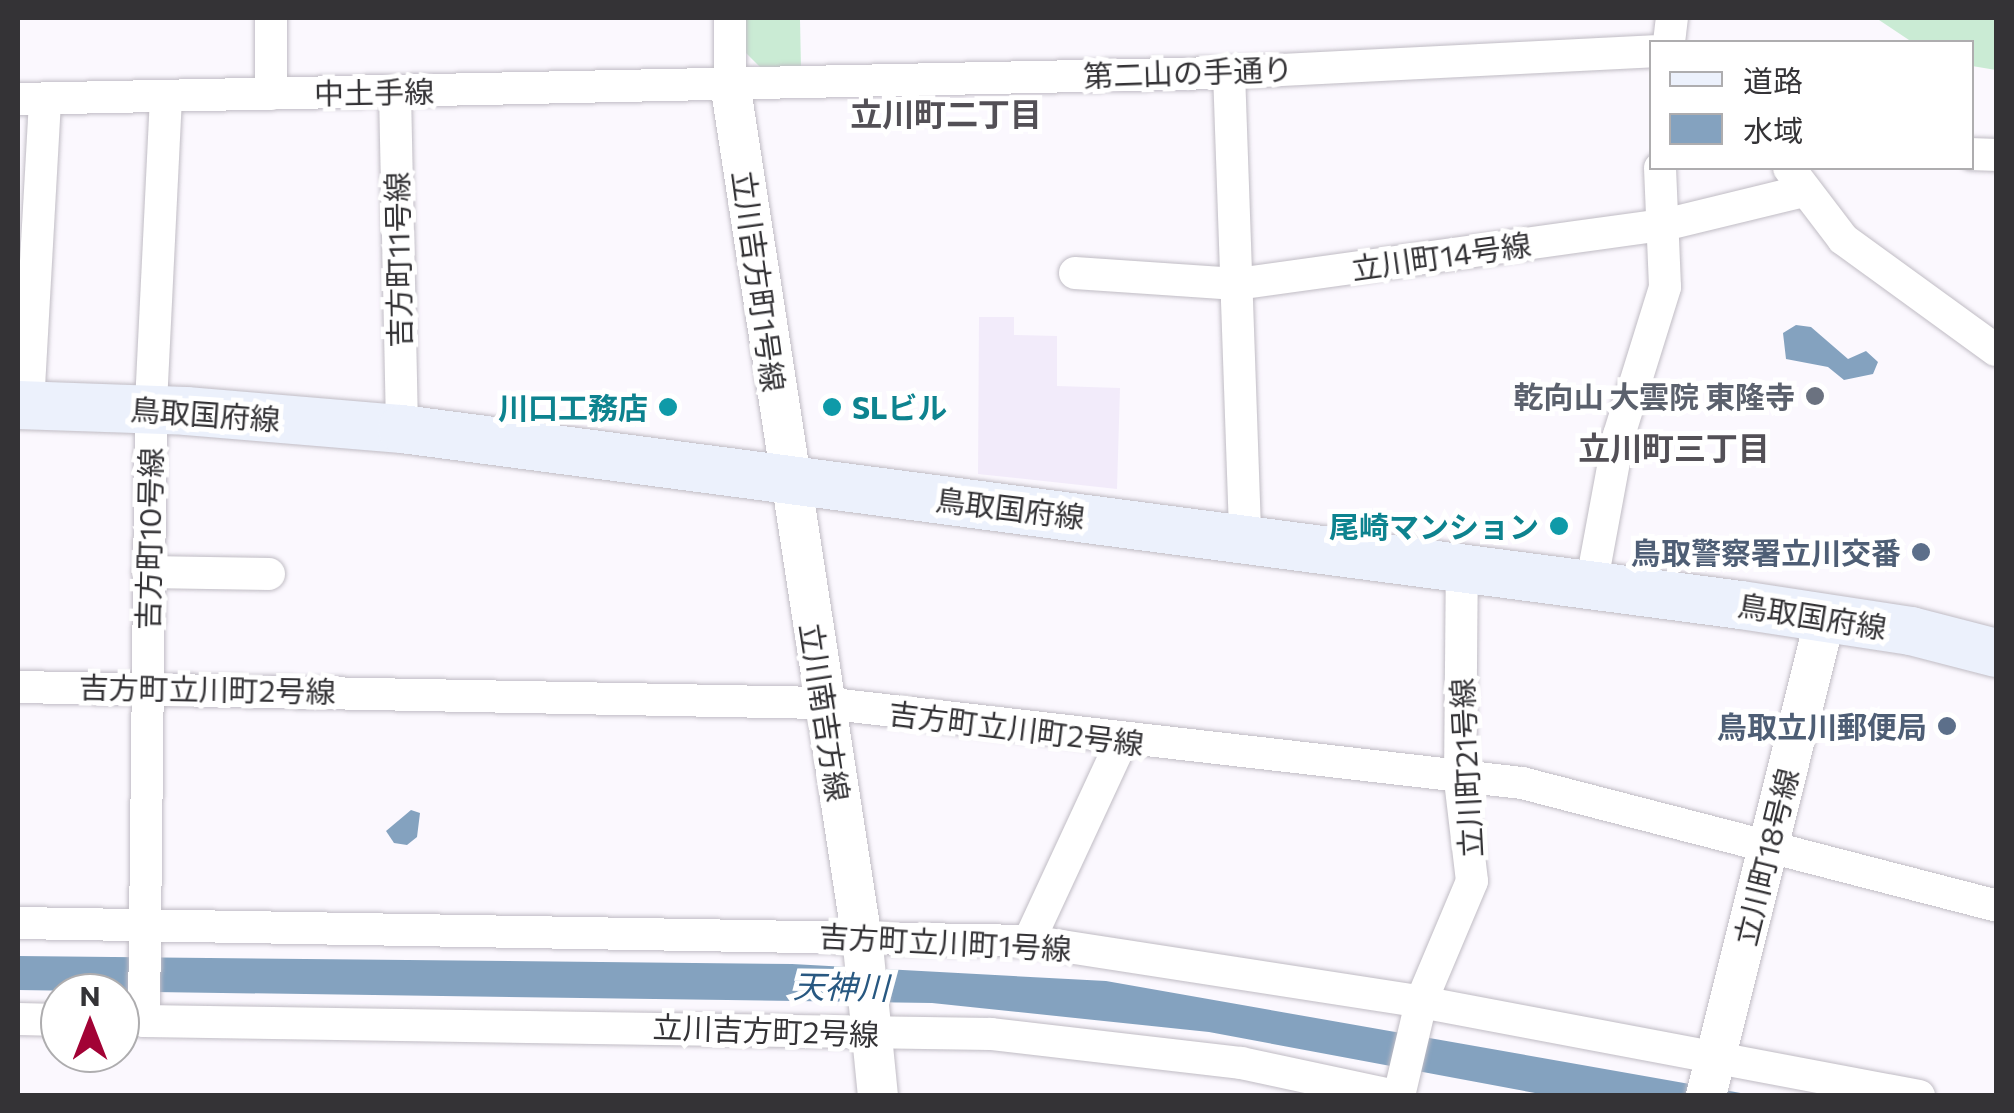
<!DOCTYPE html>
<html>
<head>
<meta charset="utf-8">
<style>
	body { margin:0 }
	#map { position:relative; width:2014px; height:1113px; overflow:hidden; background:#fbf8fe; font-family:Commissioner,"Noto Sans JP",sans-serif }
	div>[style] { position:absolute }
	.built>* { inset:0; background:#f2ebfa }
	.green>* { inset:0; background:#caebd4 }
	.water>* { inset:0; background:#84a2bf }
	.roads { filter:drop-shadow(0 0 2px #c0bcc4) drop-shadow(0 0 2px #c0bcc4) }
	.minor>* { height:32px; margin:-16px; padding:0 16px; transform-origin:16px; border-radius:16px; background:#fff }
	.tertiary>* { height:40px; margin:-20px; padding:0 20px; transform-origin:20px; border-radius:20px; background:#fff }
	.secondary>* { height:48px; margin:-24px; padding:0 24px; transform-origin:24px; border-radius:24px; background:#ecf1fc }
	.dots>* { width:28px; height:28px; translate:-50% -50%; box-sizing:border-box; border:5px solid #fff; border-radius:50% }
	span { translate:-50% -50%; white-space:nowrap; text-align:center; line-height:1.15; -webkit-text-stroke:10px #fff; paint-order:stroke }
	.street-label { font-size:30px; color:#343336 }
	.worship-label { font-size:30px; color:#5b616d; font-weight:700 }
	.right { translate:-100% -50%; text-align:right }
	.culture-label { font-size:30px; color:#0d838f; font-weight:700 }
	.left { translate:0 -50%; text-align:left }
	.service-label { font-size:30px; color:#4e5e75; font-weight:700 }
	.neighbourhood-label { font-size:32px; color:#535056; font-weight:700 }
	.water-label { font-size:32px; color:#285881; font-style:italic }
	.frame { position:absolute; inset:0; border:20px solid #343336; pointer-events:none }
	.legend { position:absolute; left:1649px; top:40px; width:325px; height:130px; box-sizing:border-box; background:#fff; border:2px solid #aeadaf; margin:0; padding:12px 18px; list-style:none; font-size:30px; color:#343336 }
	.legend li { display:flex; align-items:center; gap:20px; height:50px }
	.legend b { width:50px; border:2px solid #aeadaf }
	.north { position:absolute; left:40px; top:973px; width:100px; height:100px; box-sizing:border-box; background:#fff; border:2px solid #aeadaf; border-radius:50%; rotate:0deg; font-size:28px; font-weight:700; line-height:40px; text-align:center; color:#343336 }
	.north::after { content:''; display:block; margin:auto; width:35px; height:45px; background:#a20235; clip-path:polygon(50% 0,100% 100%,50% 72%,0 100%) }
</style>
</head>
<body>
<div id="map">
	<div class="built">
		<i style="clip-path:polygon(979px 317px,1014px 317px,1014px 335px,1057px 336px,1057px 386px,1120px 388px,1117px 489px,978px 474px)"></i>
	</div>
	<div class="green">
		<i style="clip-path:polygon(1876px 18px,1996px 18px,1996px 70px,1972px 66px,1972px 42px,1912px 42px)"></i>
		<i style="clip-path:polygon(744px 19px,800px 20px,801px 68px,761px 68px,744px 51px)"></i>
	</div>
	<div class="water">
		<i style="clip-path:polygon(1796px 325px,1811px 327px,1848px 359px,1866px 351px,1878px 362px,1873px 374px,1844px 380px,1828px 367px,1786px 359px,1783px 333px)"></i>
		<i style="clip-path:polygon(411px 810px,420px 813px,417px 837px,407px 845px,394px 843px,386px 831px)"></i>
		<i style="clip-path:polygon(18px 956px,792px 964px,1106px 981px,1752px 1095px,1546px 1095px,1209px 1032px,932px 1003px,18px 990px)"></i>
	</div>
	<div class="roads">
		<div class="minor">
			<i style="left:271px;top:18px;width:76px;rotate:90deg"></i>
			<i style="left:730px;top:18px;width:65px;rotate:90deg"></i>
			<i style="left:1669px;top:42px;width:24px;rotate:-83deg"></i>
			<i style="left:1229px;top:72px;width:466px;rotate:88deg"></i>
			<i style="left:395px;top:92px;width:337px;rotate:88.8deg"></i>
			<i style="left:166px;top:97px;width:312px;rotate:92.8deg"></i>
			<i style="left:151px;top:409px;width:612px;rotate:90.66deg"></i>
			<i style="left:144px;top:1021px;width:847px;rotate:0.88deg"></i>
			<i style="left:991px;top:1034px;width:252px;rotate:6.6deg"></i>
			<i style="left:1241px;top:1063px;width:157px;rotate:12.1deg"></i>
			<i style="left:18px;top:99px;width:1205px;rotate:-1.24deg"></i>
			<i style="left:1223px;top:73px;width:430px;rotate:-2.9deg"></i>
			<i style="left:1972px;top:154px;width:24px;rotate:2deg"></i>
			<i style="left:1789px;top:168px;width:89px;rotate:52.7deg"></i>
			<i style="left:1843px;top:239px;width:189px;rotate:36deg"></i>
			<i style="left:1075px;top:273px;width:162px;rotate:3.9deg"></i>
			<i style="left:1237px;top:284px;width:431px;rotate:-7.9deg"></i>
			<i style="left:1664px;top:225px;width:144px;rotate:-13.7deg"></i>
			<i style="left:28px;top:405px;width:306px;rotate:-86.8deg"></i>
			<i style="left:148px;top:572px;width:121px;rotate:0.9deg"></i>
			<i style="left:1591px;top:586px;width:154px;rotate:-79.5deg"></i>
			<i style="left:1619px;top:435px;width:155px;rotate:-72.7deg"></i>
			<i style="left:1665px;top:287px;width:119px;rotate:-92.4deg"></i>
			<i style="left:18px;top:687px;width:806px;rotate:1.14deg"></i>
			<i style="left:824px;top:703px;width:703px;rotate:6.54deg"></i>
			<i style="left:1522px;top:783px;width:490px;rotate:14.5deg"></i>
			<i style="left:18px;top:923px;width:1011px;rotate:1.02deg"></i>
			<i style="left:1029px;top:941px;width:397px;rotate:8.8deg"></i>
			<i style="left:1421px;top:1002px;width:507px;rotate:10.69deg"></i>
			<i style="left:1029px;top:941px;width:221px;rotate:-65.1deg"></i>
			<i style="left:18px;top:1019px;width:42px;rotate:1.4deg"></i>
			<i style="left:1399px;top:1096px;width:97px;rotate:-76.8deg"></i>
			<i style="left:1421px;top:1002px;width:131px;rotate:-67.1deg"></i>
			<i style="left:1472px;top:881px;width:102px;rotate:-96.8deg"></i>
			<i style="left:1460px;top:780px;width:211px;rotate:-89.5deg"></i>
		</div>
		<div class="tertiary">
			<i style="left:730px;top:83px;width:873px;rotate:81.24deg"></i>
			<i style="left:863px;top:946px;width:151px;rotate:84.3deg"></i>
			<i style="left:1706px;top:1096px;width:493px;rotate:-76deg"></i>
		</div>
		<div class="secondary">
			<i style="left:18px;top:405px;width:168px;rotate:2deg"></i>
			<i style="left:186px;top:411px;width:217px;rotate:4.8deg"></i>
			<i style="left:402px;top:429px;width:1351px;rotate:7.49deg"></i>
			<i style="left:1741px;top:605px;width:172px;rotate:8.7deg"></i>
			<i style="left:1911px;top:631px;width:88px;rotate:14.5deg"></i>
		</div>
	</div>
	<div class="dots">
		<i style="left:1815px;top:396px;background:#6b7280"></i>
		<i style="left:668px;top:407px;background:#0f9aa8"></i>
		<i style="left:832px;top:407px;background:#0f9aa8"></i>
		<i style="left:1559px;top:526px;background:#0f9aa8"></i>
		<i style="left:1921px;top:552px;background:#5c6f8a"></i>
		<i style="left:1947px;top:726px;background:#5c6f8a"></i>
	</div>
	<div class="street-label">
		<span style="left:1188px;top:72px;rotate:-2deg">第二山の手通り</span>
		<span style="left:374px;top:92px;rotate:-1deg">中土手線</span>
		<span style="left:1441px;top:256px;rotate:-8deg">立川町14号線</span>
		<span style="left:398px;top:260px;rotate:-91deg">吉方町11号線</span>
		<span style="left:759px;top:281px;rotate:82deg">立川吉方町1号線</span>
		<span style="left:205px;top:414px;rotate:4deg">鳥取国府線</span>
		<span style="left:1010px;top:508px;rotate:7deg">鳥取国府線</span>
		<span style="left:149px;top:539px;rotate:-89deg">吉方町10号線</span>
		<span style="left:1812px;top:616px;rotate:9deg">鳥取国府線</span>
		<span style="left:207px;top:689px;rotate:1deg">吉方町立川町2号線</span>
		<span style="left:825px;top:712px;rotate:81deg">立川南吉方線</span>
		<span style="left:1016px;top:728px;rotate:7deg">吉方町立川町2号線</span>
		<span style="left:1466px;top:768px;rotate:-93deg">立川町21号線</span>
		<span style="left:1766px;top:857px;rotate:-76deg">立川町18号線</span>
		<span style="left:945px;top:942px;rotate:3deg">吉方町立川町1号線</span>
		<span style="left:766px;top:1030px;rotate:2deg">立川吉方町2号線</span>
	</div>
	<div class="worship-label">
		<span class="right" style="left:1795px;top:396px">乾向山 大雲院 東隆寺</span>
	</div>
	<div class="culture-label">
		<span class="right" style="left:648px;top:407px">川口工務店</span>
		<span class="left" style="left:852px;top:407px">SLビル</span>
		<span class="right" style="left:1539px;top:526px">尾崎マンション</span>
	</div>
	<div class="service-label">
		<span class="right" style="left:1901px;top:552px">鳥取警察署立川交番</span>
		<span class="right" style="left:1927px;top:726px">鳥取立川郵便局</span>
	</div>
	<div class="neighbourhood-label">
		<span style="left:946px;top:113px">立川町二丁目</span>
		<span style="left:1674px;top:447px">立川町三丁目</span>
	</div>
	<div class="water-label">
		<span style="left:841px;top:986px;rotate:1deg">天神川</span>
	</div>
	<div class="frame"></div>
	<ul class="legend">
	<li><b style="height:12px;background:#ecf1fc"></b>道路</li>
	<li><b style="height:28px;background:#84a2bf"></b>水域</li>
	</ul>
	<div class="north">N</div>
</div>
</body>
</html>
